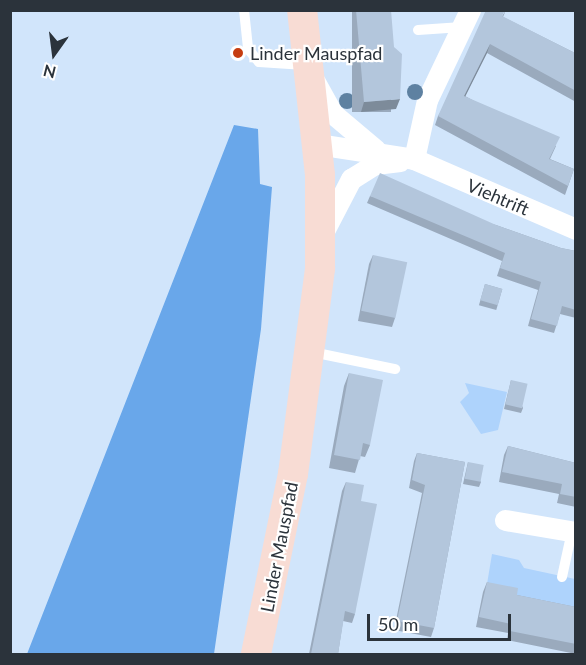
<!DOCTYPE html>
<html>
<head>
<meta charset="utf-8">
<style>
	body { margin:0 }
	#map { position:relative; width:586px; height:665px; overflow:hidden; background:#d1e5fb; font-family:Lato,sans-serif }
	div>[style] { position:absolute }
	.green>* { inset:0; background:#aed3fc }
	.forest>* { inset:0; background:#69a7ea }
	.lane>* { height:10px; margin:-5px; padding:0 5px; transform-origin:5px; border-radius:5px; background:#fff }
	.street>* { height:21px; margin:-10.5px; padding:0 10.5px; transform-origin:10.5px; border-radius:10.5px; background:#fff }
	.secondary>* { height:30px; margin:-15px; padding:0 15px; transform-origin:15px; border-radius:15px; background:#f8dcd4 }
	.trees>* { width:16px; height:16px; margin:-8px; border-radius:50%; background:#5e81a1 }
	.wall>* { inset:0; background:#9aaabd; transform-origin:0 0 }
	.shaded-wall>* { inset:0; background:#7d8b9a }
	.building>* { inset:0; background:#b3c6dc; transform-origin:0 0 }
	.dots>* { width:16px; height:16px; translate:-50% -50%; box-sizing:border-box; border:3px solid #fff; border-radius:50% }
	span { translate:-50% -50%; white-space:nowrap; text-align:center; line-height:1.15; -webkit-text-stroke:4.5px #fff; paint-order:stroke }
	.poi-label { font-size:18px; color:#2b333b }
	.left { translate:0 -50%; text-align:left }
	.street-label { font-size:18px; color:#2b333b }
	.frame { position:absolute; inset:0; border:12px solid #2b333b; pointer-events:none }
	.north { position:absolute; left:24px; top:24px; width:60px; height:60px; -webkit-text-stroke:4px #fff; paint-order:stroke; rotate:194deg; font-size:16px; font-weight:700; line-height:24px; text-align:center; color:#2b333b }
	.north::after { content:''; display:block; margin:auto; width:21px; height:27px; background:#2b333b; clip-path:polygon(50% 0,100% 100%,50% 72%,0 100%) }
	.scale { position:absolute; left:367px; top:614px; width:144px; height:27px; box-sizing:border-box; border:3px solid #2b333b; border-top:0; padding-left:8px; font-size:18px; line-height:21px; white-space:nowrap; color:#2b333b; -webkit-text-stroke:4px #fff; paint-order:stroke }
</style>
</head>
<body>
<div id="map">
	<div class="green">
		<i style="clip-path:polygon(465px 383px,507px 392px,498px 430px,481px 434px,460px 402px,469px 393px)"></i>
		<i style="clip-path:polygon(492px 554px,519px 560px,524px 568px,575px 579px,575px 609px,517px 597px,487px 584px)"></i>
	</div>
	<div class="forest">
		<i style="clip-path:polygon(234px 125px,258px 129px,260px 184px,272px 187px,261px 329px,214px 654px,27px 654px)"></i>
	</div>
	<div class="lane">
		<i style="left:244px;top:10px;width:39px;rotate:84deg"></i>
		<i style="left:248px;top:49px;width:17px;rotate:50deg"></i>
		<i style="left:259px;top:62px;width:46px;rotate:3.7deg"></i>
		<i style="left:418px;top:30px;width:44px;rotate:-3.9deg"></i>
		<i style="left:312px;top:352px;width:85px;rotate:11.6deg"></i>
		<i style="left:562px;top:577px;width:47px;rotate:-77.7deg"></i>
	</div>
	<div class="street">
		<i style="left:314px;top:80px;width:38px;rotate:61deg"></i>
		<i style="left:332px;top:113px;width:57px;rotate:40.1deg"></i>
		<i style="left:317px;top:144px;width:98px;rotate:8.8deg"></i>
		<i style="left:414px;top:159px;width:176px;rotate:23.4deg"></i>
		<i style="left:414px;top:159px;width:60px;rotate:-77.6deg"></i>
		<i style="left:427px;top:100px;width:100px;rotate:-64.5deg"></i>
		<i style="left:324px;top:231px;width:59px;rotate:-62.6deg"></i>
		<i style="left:351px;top:179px;width:28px;rotate:-32deg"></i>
		<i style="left:375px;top:164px;width:25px;rotate:-7deg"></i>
		<i style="left:505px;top:520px;width:72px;rotate:9.6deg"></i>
	</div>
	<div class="secondary">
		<i style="left:256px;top:654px;width:184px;rotate:-78.4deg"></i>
		<i style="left:293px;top:474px;width:208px;rotate:-82.5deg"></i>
		<i style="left:320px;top:268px;width:93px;rotate:-90deg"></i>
		<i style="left:320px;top:175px;width:166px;rotate:-96.2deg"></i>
	</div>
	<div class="trees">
		<i style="left:415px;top:92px"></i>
		<i style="left:347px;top:101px"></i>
	</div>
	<div class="wall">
		<i style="left:352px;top:10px;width:39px;height:102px"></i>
		<i style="clip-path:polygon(506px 10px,503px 17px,573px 52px,576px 52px,576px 102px,487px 53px,465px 96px,556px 146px,550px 159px,574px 169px,565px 195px,435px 125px,438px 116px)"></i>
		<i style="clip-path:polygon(370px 196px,496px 225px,561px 248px,576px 251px,576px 318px,560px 314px,554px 333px,528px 326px,538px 290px,497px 276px,502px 261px,367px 203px)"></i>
		<i style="clip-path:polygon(373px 255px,395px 318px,392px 327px,358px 321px,369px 264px)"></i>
		<i style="left:485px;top:284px;width:18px;height:22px;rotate:16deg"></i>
		<i style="clip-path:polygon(349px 373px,370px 445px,365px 457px,360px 456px,355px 473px,329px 468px,344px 386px)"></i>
		<i style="clip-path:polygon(511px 380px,523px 408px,521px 413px,504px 409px)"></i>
		<i style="clip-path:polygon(508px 446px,576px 463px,576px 507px,557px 503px,559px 494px,499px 482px,504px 455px)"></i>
		<i style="clip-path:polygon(417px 453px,465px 462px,434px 628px,431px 637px,394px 630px,422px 493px,409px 488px,414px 461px)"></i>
		<i style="clip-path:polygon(468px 462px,481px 482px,479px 487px,463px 484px)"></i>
		<i style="clip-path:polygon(346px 482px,361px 501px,355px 614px,352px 623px,343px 621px,338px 654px,309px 654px,342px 491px)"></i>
		<i style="clip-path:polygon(487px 582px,517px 595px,576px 607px,576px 654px,507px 640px,508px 633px,476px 627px,483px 592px)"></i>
	</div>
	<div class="shaded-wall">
		<i style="clip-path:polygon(490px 44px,487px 53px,461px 105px,464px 96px)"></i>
		<i style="clip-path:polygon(400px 99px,396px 109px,361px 112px,364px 102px)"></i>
	</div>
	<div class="building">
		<i style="clip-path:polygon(356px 10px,391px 10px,394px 47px,402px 54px,400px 99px,364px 102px)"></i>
		<i style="clip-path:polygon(486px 10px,505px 10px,502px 16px,573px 52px,576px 52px,576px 91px,490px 44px,464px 96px,560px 137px,549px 159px,574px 169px,568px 186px,438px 116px)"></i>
		<i style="clip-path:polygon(380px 173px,496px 225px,561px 248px,576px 251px,576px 310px,562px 306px,557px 326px,531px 319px,541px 282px,500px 268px,505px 253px,370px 196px)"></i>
		<i style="left:373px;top:255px;width:35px;height:57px;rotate:12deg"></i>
		<i style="left:485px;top:284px;width:18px;height:17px;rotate:16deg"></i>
		<i style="clip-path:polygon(349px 373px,383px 380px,370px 445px,363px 443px,360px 460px,334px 455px)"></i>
		<i style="left:511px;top:380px;width:17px;height:25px;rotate:13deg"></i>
		<i style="clip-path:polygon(508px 446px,576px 463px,576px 497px,560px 494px,562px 484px,502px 472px)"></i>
		<i style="clip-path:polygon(417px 453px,465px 462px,434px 628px,397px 621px,425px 485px,412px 480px)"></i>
		<i style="left:468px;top:462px;width:16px;height:17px;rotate:11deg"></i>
		<i style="clip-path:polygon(346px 482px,364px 485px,361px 501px,377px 504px,355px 614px,345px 611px,338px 654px,311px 654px)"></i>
		<i style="clip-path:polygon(487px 582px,518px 588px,517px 595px,576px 607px,576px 644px,510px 631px,511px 624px,479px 617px)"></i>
	</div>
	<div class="dots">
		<i style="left:238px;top:53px;background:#c63d11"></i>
	</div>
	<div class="poi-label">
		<span class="left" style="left:250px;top:53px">Linder Mauspfad</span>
	</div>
	<div class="street-label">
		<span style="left:498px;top:197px;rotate:23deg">Viehtrift</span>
		<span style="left:279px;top:547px;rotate:-79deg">Linder Mauspfad</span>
	</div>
	<div class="frame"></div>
	<div class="north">N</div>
	<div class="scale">50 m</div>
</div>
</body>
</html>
